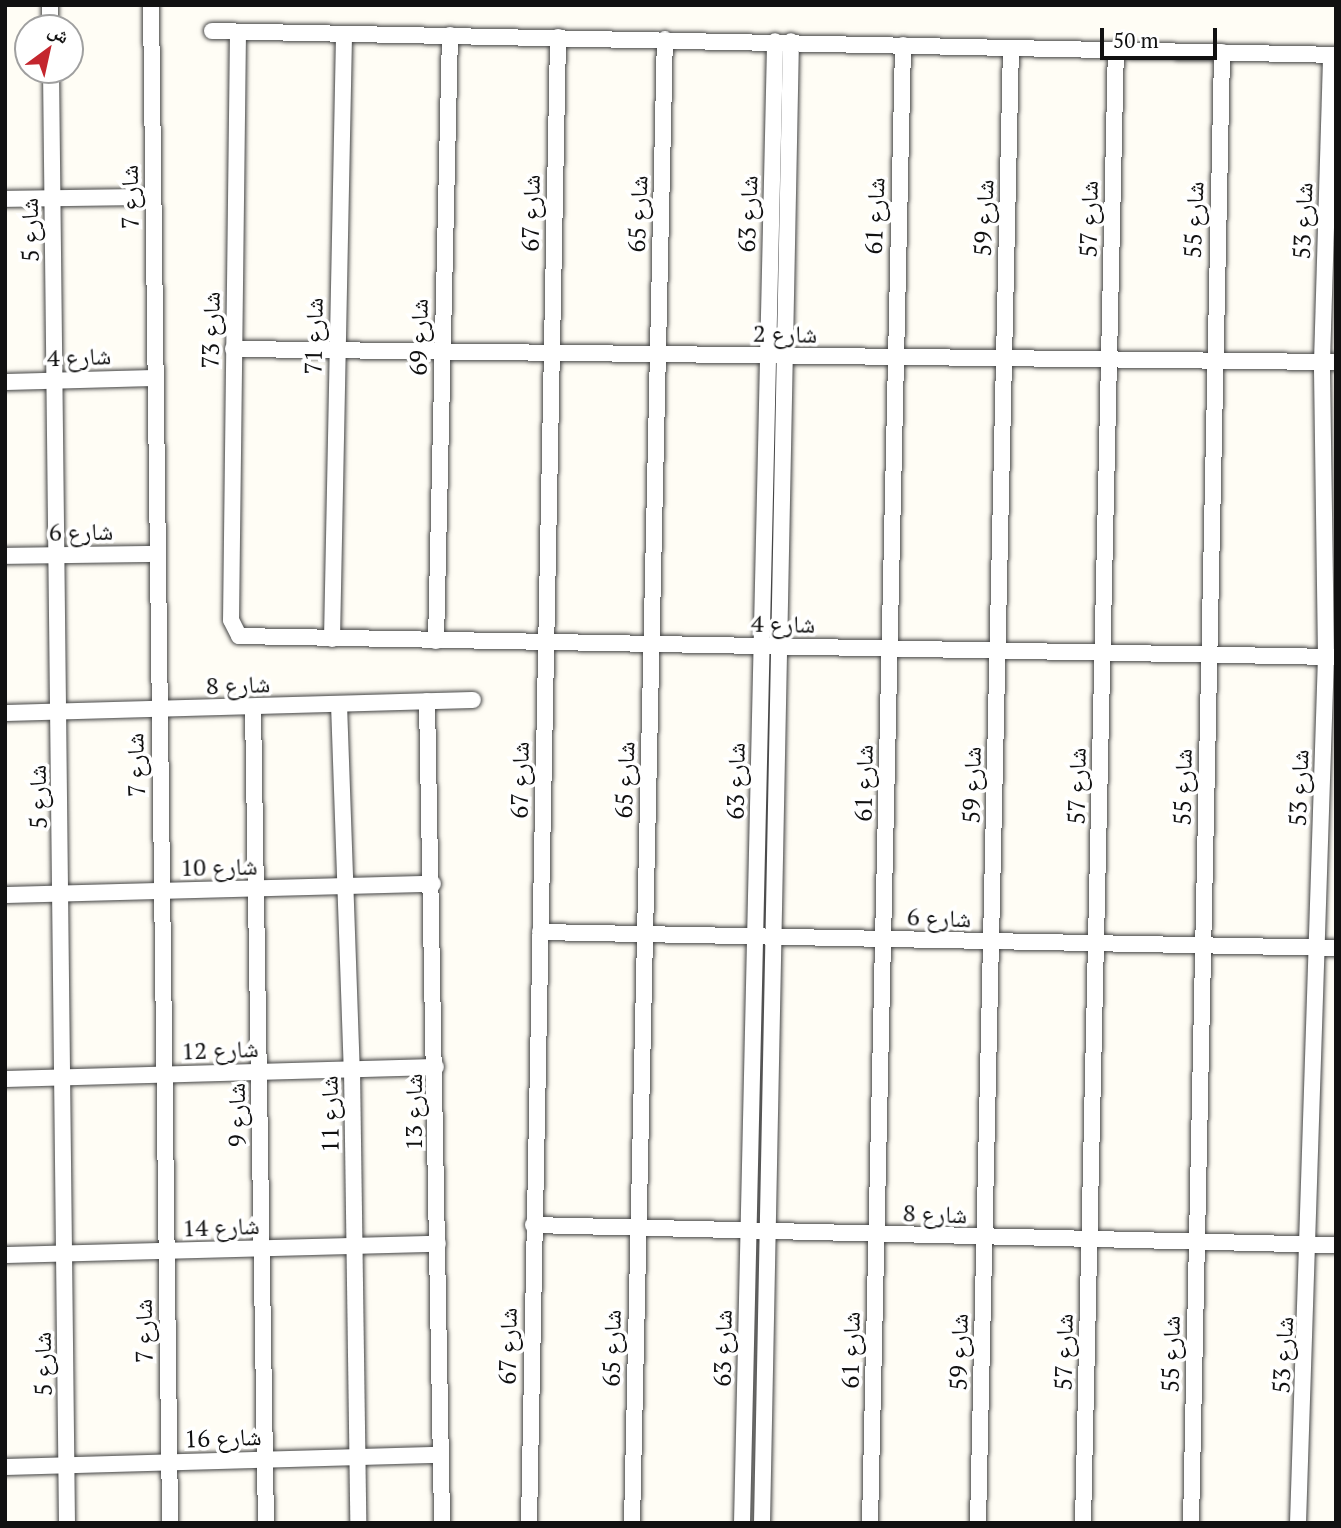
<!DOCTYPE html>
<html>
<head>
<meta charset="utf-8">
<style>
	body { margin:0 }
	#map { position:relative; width:1341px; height:1528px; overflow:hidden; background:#fffdf5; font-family:"PT Serif","Noto Naskh Arabic",serif }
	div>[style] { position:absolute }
	.roads { filter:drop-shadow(0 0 2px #444) drop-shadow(0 0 2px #444) }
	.street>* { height:16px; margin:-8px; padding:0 8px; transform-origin:8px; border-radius:8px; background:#fff }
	span { translate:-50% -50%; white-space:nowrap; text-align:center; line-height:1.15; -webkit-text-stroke:7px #fff; paint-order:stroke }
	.street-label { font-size:24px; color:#111 }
	.frame { position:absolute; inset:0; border:7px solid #111; pointer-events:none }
	.north { position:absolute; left:14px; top:14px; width:70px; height:70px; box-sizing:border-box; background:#fff; border:2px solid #a0a0a0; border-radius:50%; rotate:33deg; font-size:19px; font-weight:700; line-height:28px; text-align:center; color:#111 }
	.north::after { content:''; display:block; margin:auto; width:24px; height:32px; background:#c4262e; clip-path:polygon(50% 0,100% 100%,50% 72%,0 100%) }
	.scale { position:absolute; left:1100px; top:28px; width:117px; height:32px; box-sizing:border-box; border:4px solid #111; border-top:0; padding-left:9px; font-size:21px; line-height:24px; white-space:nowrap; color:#111; -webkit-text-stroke:5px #fff; paint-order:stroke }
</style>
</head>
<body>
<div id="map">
	<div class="roads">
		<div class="street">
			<i style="left:50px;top:5px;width:23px;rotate:90deg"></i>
			<i style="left:151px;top:5px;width:1518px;rotate:89.28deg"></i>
			<i style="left:212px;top:31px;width:1124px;rotate:1.22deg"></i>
			<i style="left:238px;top:32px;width:588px;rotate:90.68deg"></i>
			<i style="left:231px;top:620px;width:18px;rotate:63deg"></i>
			<i style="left:239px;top:636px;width:1097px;rotate:1.1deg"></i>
			<i style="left:51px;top:70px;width:1453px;rotate:89.37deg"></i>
			<i style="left:5px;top:199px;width:147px;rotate:-0.8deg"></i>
			<i style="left:233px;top:349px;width:1103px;rotate:0.68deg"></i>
			<i style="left:5px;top:382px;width:150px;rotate:-1.5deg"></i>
			<i style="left:5px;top:556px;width:152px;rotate:-0.8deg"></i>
			<i style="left:332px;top:639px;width:605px;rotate:-88.86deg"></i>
			<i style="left:436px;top:641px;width:606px;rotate:-88.68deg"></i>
			<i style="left:427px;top:701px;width:822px;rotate:88.95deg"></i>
			<i style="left:339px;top:704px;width:365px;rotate:88deg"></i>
			<i style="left:352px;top:1069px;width:454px;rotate:89.2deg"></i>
			<i style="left:253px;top:707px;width:816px;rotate:89.09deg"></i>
			<i style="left:5px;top:713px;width:468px;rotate:-1.6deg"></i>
			<i style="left:5px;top:895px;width:428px;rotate:-1.5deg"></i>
			<i style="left:540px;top:932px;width:796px;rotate:1.15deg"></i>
			<i style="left:5px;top:1079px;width:431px;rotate:-1.6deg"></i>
			<i style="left:533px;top:1225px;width:803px;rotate:1.43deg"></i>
			<i style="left:5px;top:1255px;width:433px;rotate:-1.5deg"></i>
			<i style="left:5px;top:1467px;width:436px;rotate:-1.6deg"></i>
			<i style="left:529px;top:1523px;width:1486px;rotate:-88.88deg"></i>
			<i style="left:632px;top:1523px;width:1484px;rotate:-88.73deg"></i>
			<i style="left:742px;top:1523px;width:1482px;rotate:-88.72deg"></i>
			<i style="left:762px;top:1523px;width:1482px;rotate:-88.88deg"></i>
			<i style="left:870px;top:1523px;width:1478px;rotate:-88.72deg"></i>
			<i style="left:978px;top:1523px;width:1475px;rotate:-88.72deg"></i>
			<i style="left:1083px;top:1523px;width:1474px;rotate:-88.72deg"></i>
			<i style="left:1191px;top:1523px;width:1471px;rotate:-88.79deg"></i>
			<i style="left:1298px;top:1523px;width:867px;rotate:-88.15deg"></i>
			<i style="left:1326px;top:656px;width:294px;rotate:-90.8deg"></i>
			<i style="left:1322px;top:362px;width:307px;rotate:-88.3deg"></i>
		</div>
	</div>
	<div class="street-label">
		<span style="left:130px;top:197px;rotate:-91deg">شارع 7</span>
		<span style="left:531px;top:213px;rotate:-89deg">شارع 67</span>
		<span style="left:638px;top:214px;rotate:-88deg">شارع 65</span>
		<span style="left:748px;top:214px;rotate:-88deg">شارع 63</span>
		<span style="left:875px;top:216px;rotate:-88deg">شارع 61</span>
		<span style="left:984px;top:218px;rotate:-88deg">شارع 59</span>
		<span style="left:1089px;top:219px;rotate:-89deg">شارع 57</span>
		<span style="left:1194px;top:220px;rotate:-88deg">شارع 55</span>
		<span style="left:1303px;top:221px;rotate:-88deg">شارع 53</span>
		<span style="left:30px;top:230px;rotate:-91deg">شارع 5</span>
		<span style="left:211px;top:330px;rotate:-89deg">شارع 73</span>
		<span style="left:785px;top:334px;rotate:1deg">شارع 2</span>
		<span style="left:314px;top:336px;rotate:-89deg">شارع 71</span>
		<span style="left:419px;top:337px;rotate:-89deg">شارع 69</span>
		<span style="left:79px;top:357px;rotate:-2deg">شارع 4</span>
		<span style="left:81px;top:532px;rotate:-1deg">شارع 6</span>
		<span style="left:783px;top:624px;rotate:1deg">شارع 4</span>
		<span style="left:238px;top:685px;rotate:-2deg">شارع 8</span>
		<span style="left:136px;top:765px;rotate:-92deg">شارع 7</span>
		<span style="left:520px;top:780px;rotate:-89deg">شارع 67</span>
		<span style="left:625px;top:780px;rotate:-88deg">شارع 65</span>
		<span style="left:736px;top:781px;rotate:-89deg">شارع 63</span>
		<span style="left:864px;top:783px;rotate:-89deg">شارع 61</span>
		<span style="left:972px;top:785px;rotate:-89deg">شارع 59</span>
		<span style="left:1077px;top:786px;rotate:-89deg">شارع 57</span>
		<span style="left:1183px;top:787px;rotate:-89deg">شارع 55</span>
		<span style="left:1299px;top:788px;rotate:-88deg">شارع 53</span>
		<span style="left:38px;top:797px;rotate:-91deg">شارع 5</span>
		<span style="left:219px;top:867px;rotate:-1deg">شارع 10</span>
		<span style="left:939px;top:918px;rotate:2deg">شارع 6</span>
		<span style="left:220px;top:1050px;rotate:-2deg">شارع 12</span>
		<span style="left:414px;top:1112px;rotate:-90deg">شارع 13</span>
		<span style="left:330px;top:1114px;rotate:-91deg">شارع 11</span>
		<span style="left:237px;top:1115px;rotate:-91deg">شارع 9</span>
		<span style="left:935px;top:1214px;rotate:2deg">شارع 8</span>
		<span style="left:221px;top:1227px;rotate:-2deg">شارع 14</span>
		<span style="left:144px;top:1331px;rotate:-91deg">شارع 7</span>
		<span style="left:508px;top:1346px;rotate:-89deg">شارع 67</span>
		<span style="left:612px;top:1348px;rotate:-89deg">شارع 65</span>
		<span style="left:723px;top:1348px;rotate:-89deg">شارع 63</span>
		<span style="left:851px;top:1350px;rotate:-89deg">شارع 61</span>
		<span style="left:959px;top:1352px;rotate:-89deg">شارع 59</span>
		<span style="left:1064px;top:1352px;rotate:-89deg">شارع 57</span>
		<span style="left:1171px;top:1354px;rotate:-89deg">شارع 55</span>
		<span style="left:1283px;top:1355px;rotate:-87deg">شارع 53</span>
		<span style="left:43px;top:1364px;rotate:-91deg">شارع 5</span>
		<span style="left:223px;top:1438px;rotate:-2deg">شارع 16</span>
	</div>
	<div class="frame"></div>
	<div class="north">ش</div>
	<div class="scale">50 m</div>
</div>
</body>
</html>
